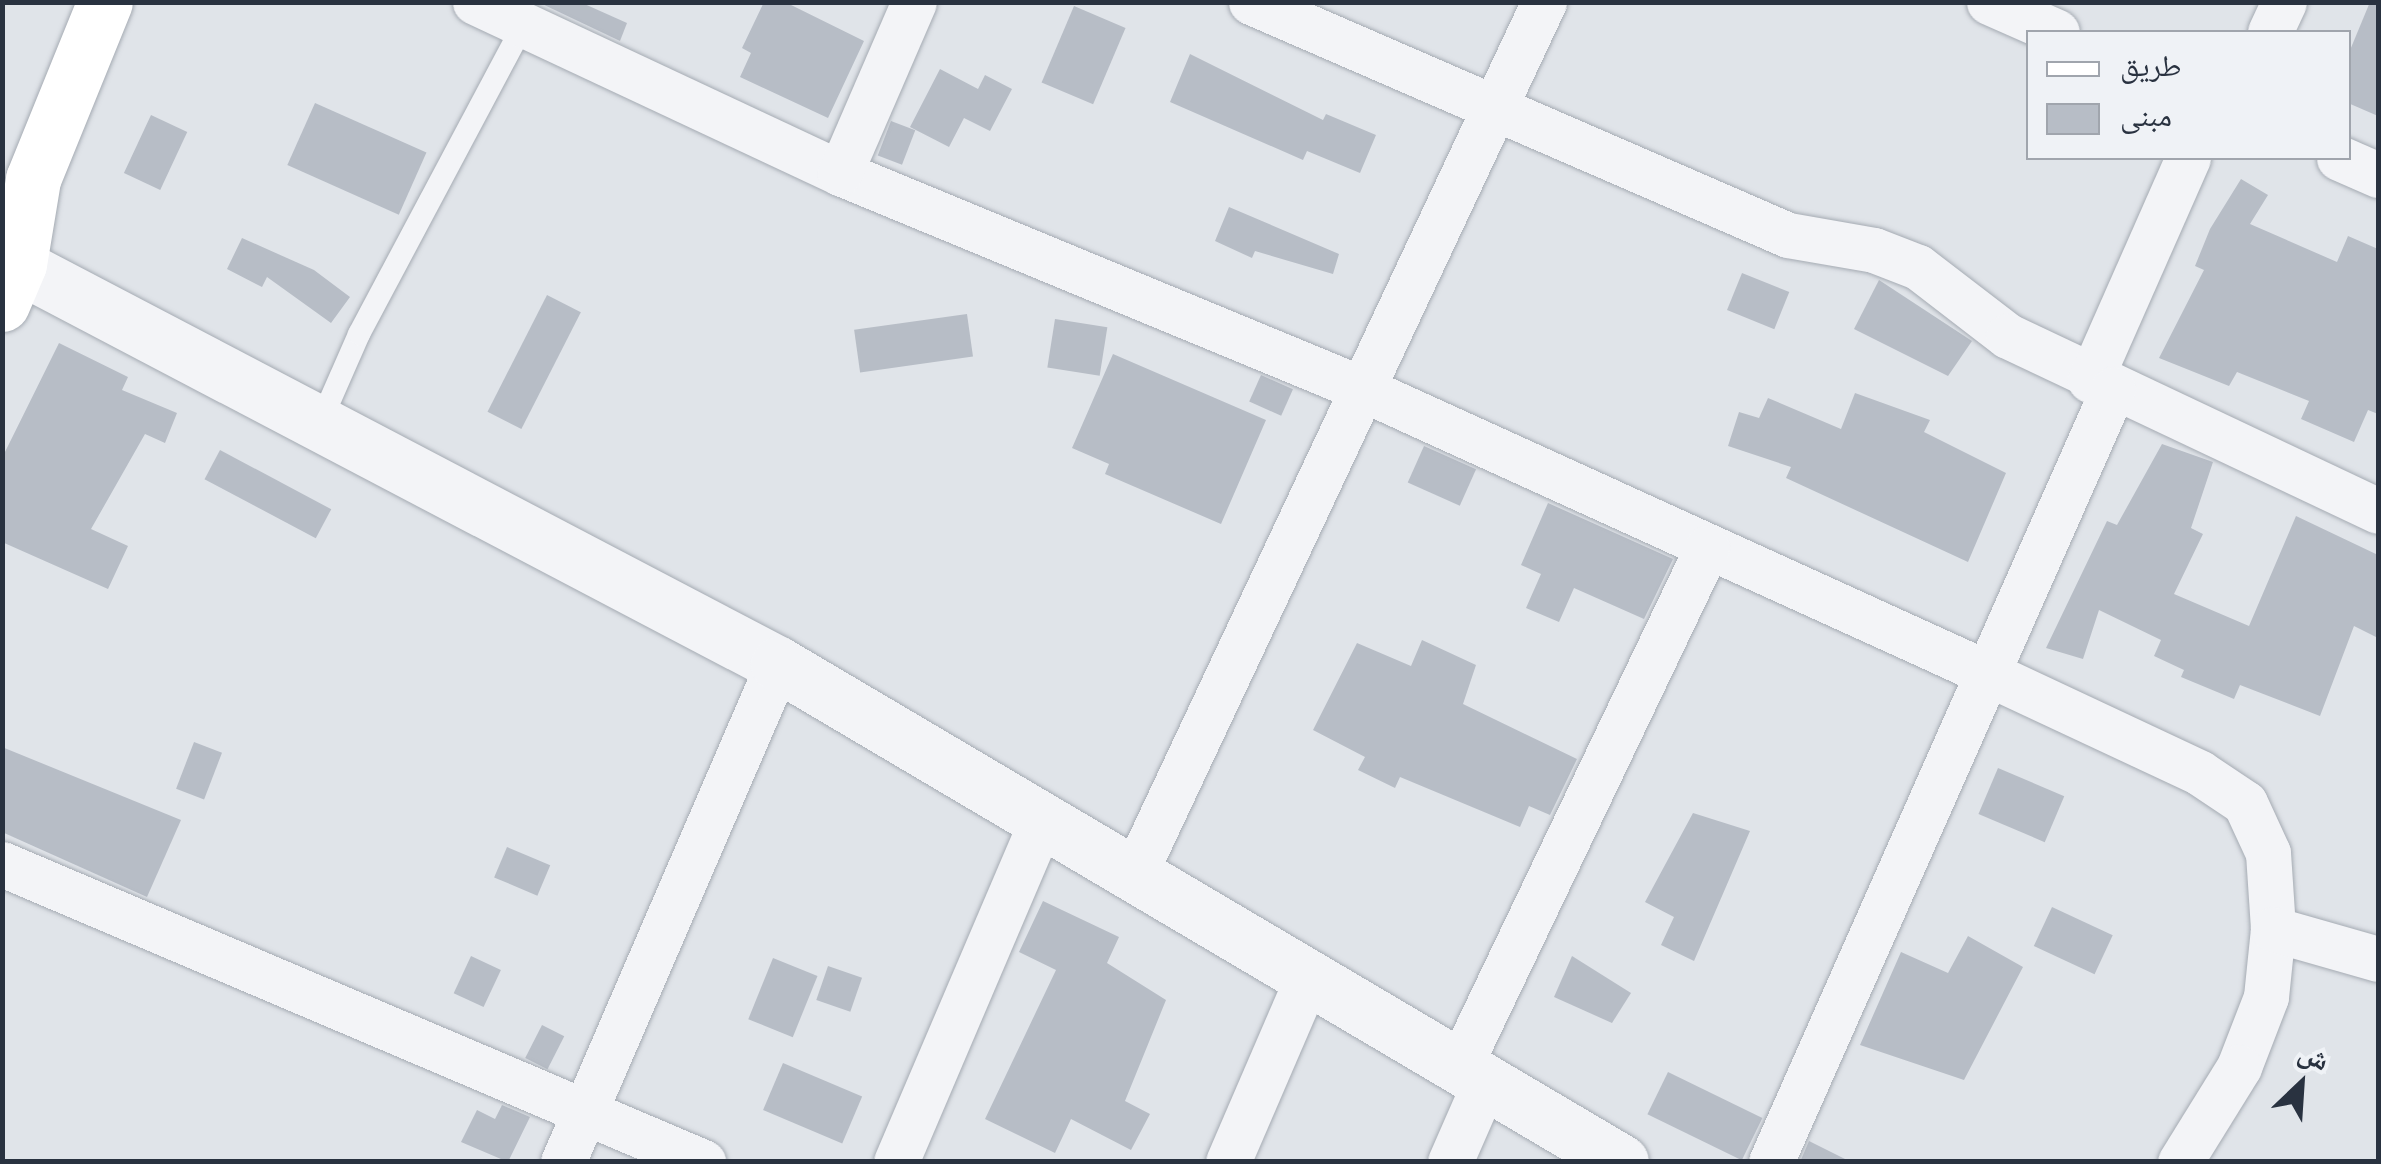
<!DOCTYPE html>
<html>
<head>
<meta charset="utf-8">
<style>
	body { margin:0 }
	#map { position:relative; width:2381px; height:1164px; overflow:hidden; background:#e0e4e9; font-family:"Fira Sans Condensed","Noto Naskh Arabic",sans-serif }
	div>[style] { position:absolute }
	.building>* { inset:0; background:#b7bdc6; transform-origin:0 0 }
	.roads { filter:drop-shadow(0 0 2px #a5abb3) drop-shadow(0 0 2px #a5abb3) }
	.service>* { height:22px; margin:-11px; padding:0 11px; transform-origin:11px; border-radius:11px; background:#f3f4f7 }
	.minor>* { height:45px; margin:-22.5px; padding:0 22.5px; transform-origin:22.5px; border-radius:22.5px; background:#f3f4f7 }
	.tertiary>* { height:55px; margin:-27.5px; padding:0 27.5px; transform-origin:27.5px; border-radius:27.5px; background:#f3f4f7 }
	.secondary>* { height:55px; margin:-27.5px; padding:0 27.5px; transform-origin:27.5px; border-radius:27.5px; background:#fff }
	span { translate:-50% -50%; white-space:nowrap; text-align:center; line-height:1.15; -webkit-text-stroke:10px #eff2f6; paint-order:stroke }
	.frame { position:absolute; inset:0; border:5px solid #293240; pointer-events:none }
	.legend { position:absolute; left:2026px; top:30px; width:325px; height:130px; box-sizing:border-box; background:#eff2f6; border:2px solid #a0a5ad; margin:0; padding:12px 18px; list-style:none; font-size:30px; color:#293240 }
	.legend li { display:flex; align-items:center; gap:20px; height:50px }
	.legend b { width:50px; border:2px solid #a0a5ad }
	.north { position:absolute; left:2251px; top:1034px; width:100px; height:100px; -webkit-text-stroke:8px #eff2f6; paint-order:stroke; rotate:25deg; font-size:28px; font-weight:700; line-height:40px; text-align:center; color:#293240 }
	.north::after { content:''; display:block; margin:auto; width:35px; height:45px; background:#293240; clip-path:polygon(50% 0,100% 100%,50% 72%,0 100%) }
</style>
</head>
<body>
<div id="map">
	<div class="building">
		<i style="clip-path:polygon(538px 2px,580px 2px,627px 23px,620px 41px)"></i>
		<i style="clip-path:polygon(764px 2px,785px 2px,864px 41px,828px 118px,740px 77px,751px 53px,742px 48px)"></i>
		<i style="clip-path:polygon(2370px 2px,2378px 2px,2378px 116px,2348px 103px,2348px 55px)"></i>
		<i style="left:1074px;top:6px;width:56px;height:83px;rotate:23deg"></i>
		<i style="clip-path:polygon(1190px 54px,1323px 120px,1326px 114px,1376px 135px,1360px 173px,1307px 151px,1303px 160px,1170px 102px)"></i>
		<i style="clip-path:polygon(940px 69px,978px 89px,985px 75px,1012px 89px,990px 131px,964px 118px,949px 147px,910px 127px)"></i>
		<i style="left:315px;top:103px;width:122px;height:68px;rotate:24deg"></i>
		<i style="left:151px;top:115px;width:40px;height:64px;rotate:25deg"></i>
		<i style="left:891px;top:121px;width:26px;height:37px;rotate:21deg"></i>
		<i style="clip-path:polygon(2241px 179px,2268px 195px,2250px 224px,2337px 262px,2348px 236px,2378px 249px,2378px 414px,2368px 410px,2354px 442px,2301px 419px,2309px 401px,2237px 372px,2229px 386px,2159px 358px,2204px 270px,2195px 266px,2210px 229px)"></i>
		<i style="clip-path:polygon(1229px 207px,1339px 254px,1333px 274px,1255px 251px,1252px 258px,1215px 241px)"></i>
		<i style="clip-path:polygon(242px 238px,314px 270px,350px 297px,331px 323px,267px 277px,262px 287px,227px 269px)"></i>
		<i style="left:1742px;top:273px;width:51px;height:40px;rotate:22deg"></i>
		<i style="clip-path:polygon(1879px 280px,1972px 341px,1948px 376px,1854px 329px)"></i>
		<i style="left:547px;top:295px;width:38px;height:131px;rotate:27deg"></i>
		<i style="left:967px;top:314px;width:43px;height:114px;rotate:82deg"></i>
		<i style="left:1055px;top:319px;width:53px;height:49px;rotate:9deg"></i>
		<i style="clip-path:polygon(59px 343px,128px 377px,122px 390px,177px 413px,165px 443px,145px 434px,91px 529px,128px 546px,108px 589px,2px 542px,2px 458px)"></i>
		<i style="clip-path:polygon(1113px 354px,1266px 420px,1221px 524px,1105px 474px,1109px 464px,1072px 448px)"></i>
		<i style="left:1261px;top:375px;width:35px;height:29px;rotate:24deg"></i>
		<i style="clip-path:polygon(1855px 393px,1930px 420px,1924px 432px,2006px 473px,1968px 562px,1786px 478px,1791px 467px,1728px 446px,1739px 412px,1759px 418px,1768px 398px,1841px 429px)"></i>
		<i style="clip-path:polygon(2162px 444px,2213px 462px,2191px 528px,2203px 534px,2174px 594px,2249px 626px,2296px 516px,2378px 555px,2378px 638px,2354px 626px,2320px 716px,2240px 685px,2234px 699px,2181px 677px,2184px 670px,2154px 656px,2161px 640px,2099px 610px,2083px 659px,2046px 648px,2107px 521px,2117px 525px)"></i>
		<i style="left:1424px;top:446px;width:57px;height:40px;rotate:24deg"></i>
		<i style="left:220px;top:450px;width:126px;height:33px;rotate:28deg"></i>
		<i style="clip-path:polygon(1548px 503px,1673px 559px,1644px 619px,1574px 588px,1559px 622px,1526px 608px,1541px 574px,1521px 565px)"></i>
		<i style="clip-path:polygon(1422px 640px,1476px 665px,1463px 704px,1577px 759px,1550px 815px,1529px 806px,1520px 827px,1400px 777px,1395px 788px,1358px 770px,1365px 757px,1313px 730px,1357px 643px,1411px 666px)"></i>
		<i style="left:194px;top:742px;width:30px;height:50px;rotate:21deg"></i>
		<i style="clip-path:polygon(2px 747px,181px 820px,147px 897px,2px 832px)"></i>
		<i style="left:1998px;top:768px;width:72px;height:50px;rotate:23deg"></i>
		<i style="clip-path:polygon(1693px 813px,1750px 831px,1694px 961px,1661px 945px,1674px 917px,1645px 902px)"></i>
		<i style="left:507px;top:847px;width:47px;height:33px;rotate:23deg"></i>
		<i style="clip-path:polygon(1043px 901px,1119px 937px,1107px 963px,1166px 1000px,1125px 1101px,1150px 1114px,1131px 1150px,1071px 1119px,1055px 1153px,985px 1119px,1056px 970px,1019px 952px)"></i>
		<i style="left:2052px;top:907px;width:67px;height:43px;rotate:25deg"></i>
		<i style="clip-path:polygon(1968px 936px,2023px 967px,1964px 1080px,1860px 1045px,1901px 952px,1948px 973px)"></i>
		<i style="left:471px;top:956px;width:33px;height:41px;rotate:25deg"></i>
		<i style="clip-path:polygon(1572px 956px,1631px 993px,1612px 1023px,1554px 997px)"></i>
		<i style="left:773px;top:958px;width:48px;height:66px;rotate:22deg"></i>
		<i style="left:828px;top:966px;width:36px;height:36px;rotate:19deg"></i>
		<i style="left:542px;top:1025px;width:25px;height:37px;rotate:27deg"></i>
		<i style="left:783px;top:1063px;width:86px;height:51px;rotate:23deg"></i>
		<i style="left:1668px;top:1072px;width:105px;height:47px;rotate:26deg"></i>
		<i style="clip-path:polygon(502px 1105px,530px 1117px,508px 1162px,461px 1142px,477px 1110px,495px 1119px)"></i>
		<i style="clip-path:polygon(1809px 1141px,1851px 1162px,1800px 1162px)"></i>
	</div>
	<div class="roads">
		<div class="service">
			<i style="left:320px;top:423px;width:97px;rotate:-66.3deg"></i>
			<i style="left:359px;top:334px;width:350px;rotate:-62deg"></i>
		</div>
		<div class="minor">
			<i style="left:475px;top:2px;width:403px;rotate:25.1deg"></i>
			<i style="left:840px;top:173px;width:568px;rotate:22.46deg"></i>
			<i style="left:1365px;top:390px;width:683px;rotate:24.46deg"></i>
			<i style="left:1987px;top:673px;width:235px;rotate:25.1deg"></i>
			<i style="left:2200px;top:773px;width:54px;rotate:33.7deg"></i>
			<i style="left:2245px;top:803px;width:55px;rotate:65.3deg"></i>
			<i style="left:2268px;top:853px;width:76px;rotate:86.2deg"></i>
			<i style="left:2273px;top:929px;width:68px;rotate:95.9deg"></i>
			<i style="left:2266px;top:997px;width:75px;rotate:111.1deg"></i>
			<i style="left:2239px;top:1067px;width:112px;rotate:121.8deg"></i>
			<i style="left:1251px;top:2px;width:585px;rotate:23.46deg"></i>
			<i style="left:1788px;top:235px;width:87px;rotate:9.9deg"></i>
			<i style="left:1874px;top:250px;width:47px;rotate:21.1deg"></i>
			<i style="left:1918px;top:267px;width:113px;rotate:37.5deg"></i>
			<i style="left:2008px;top:336px;width:409px;rotate:25.3deg"></i>
			<i style="left:1989px;top:2px;width:74px;rotate:23.8deg"></i>
			<i style="left:2270px;top:32px;width:33px;rotate:-65deg"></i>
			<i style="left:2339px;top:158px;width:43px;rotate:23.6deg"></i>
			<i style="left:840px;top:173px;width:186px;rotate:-66.6deg"></i>
			<i style="left:2090px;top:380px;width:243px;rotate:-66.2deg"></i>
			<i style="left:2px;top:864px;width:762px;rotate:23.03deg"></i>
			<i style="left:1133px;top:877px;width:967px;rotate:-64.84deg"></i>
			<i style="left:2273px;top:929px;width:109px;rotate:15.9deg"></i>
			<i style="left:1459px;top:1067px;width:575px;rotate:-64.46deg"></i>
			<i style="left:563px;top:1162px;width:542px;rotate:-66.65deg"></i>
			<i style="left:896px;top:1162px;width:370px;rotate:-66.9deg"></i>
			<i style="left:1228px;top:1162px;width:202px;rotate:-66.7deg"></i>
			<i style="left:1450px;top:1162px;width:87px;rotate:-66.4deg"></i>
			<i style="left:1771px;top:1162px;width:845px;rotate:-66.13deg"></i>
		</div>
		<div class="tertiary">
			<i style="left:2px;top:257px;width:876px;rotate:27.68deg"></i>
			<i style="left:778px;top:664px;width:979px;rotate:30.57deg"></i>
		</div>
		<div class="secondary">
			<i style="left:2px;top:304px;width:43px;rotate:-67deg"></i>
			<i style="left:19px;top:264px;width:86px;rotate:-80.6deg"></i>
			<i style="left:33px;top:179px;width:191px;rotate:-67.9deg"></i>
		</div>
	</div>
	<div class="frame"></div>
	<ul class="legend">
	<li><b style="height:12px;background:#fff"></b>طريق</li>
	<li><b style="height:28px;background:#b7bdc6"></b>مبنى</li>
	</ul>
	<div class="north">ش</div>
</div>
</body>
</html>
